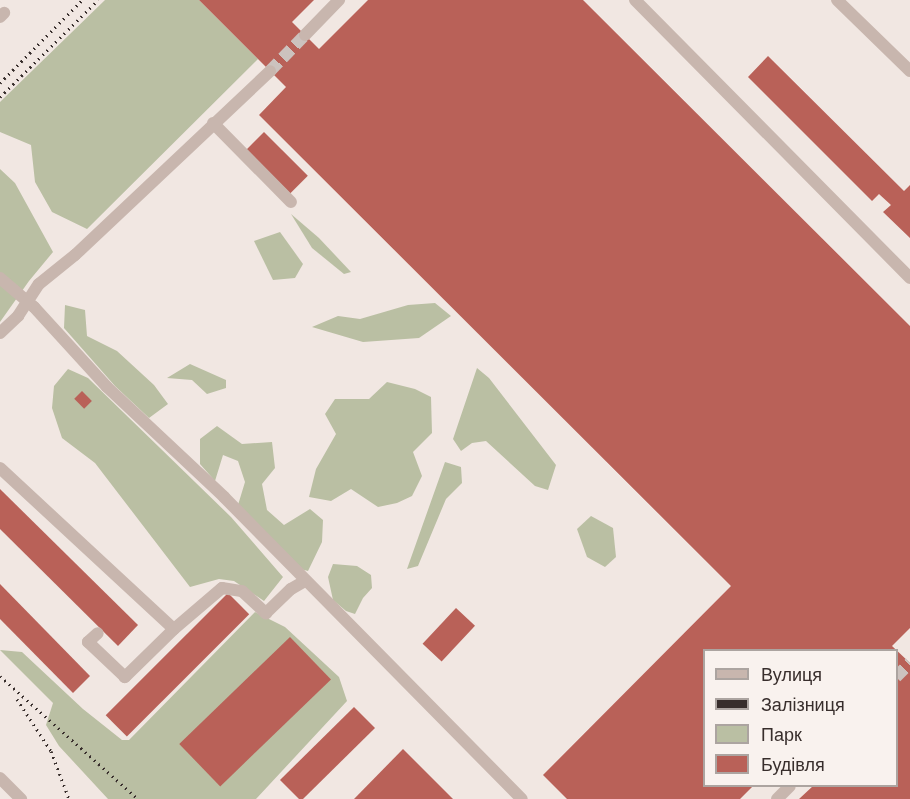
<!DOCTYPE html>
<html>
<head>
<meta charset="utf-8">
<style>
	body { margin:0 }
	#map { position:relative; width:910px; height:799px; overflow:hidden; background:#f1e7e2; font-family:Barlow,sans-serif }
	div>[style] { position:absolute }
	.green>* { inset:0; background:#babfa3 }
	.building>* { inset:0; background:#b96158; transform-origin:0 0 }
	.minor-tunnel>* { height:12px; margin-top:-6px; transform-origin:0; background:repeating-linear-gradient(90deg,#ccc2be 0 12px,transparent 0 18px) }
	.minor>* { height:12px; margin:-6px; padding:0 6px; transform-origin:6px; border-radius:6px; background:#c8b6ae }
	.rail>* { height:3px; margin-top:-1.5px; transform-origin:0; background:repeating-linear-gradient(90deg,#382e2c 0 1.5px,transparent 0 6px) }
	span { translate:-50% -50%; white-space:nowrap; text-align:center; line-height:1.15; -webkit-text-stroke:4.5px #f9f2ee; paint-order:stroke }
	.legend { position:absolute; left:703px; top:649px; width:195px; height:138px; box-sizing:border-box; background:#f9f2ee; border:2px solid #aca4a0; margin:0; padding:8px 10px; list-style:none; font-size:18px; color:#382e2c }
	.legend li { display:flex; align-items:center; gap:12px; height:30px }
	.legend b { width:30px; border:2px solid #aca4a0 }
</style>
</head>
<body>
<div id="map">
	<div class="green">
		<i style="clip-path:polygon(105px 0,199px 0,258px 59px,87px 229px,52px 212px,35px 182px,31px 145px,0 132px,0 102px)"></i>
		<i style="clip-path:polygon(0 169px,15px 183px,53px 252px,29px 281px,0 322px)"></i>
		<i style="clip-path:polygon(291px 214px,319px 238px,351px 272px,344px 274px,312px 248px)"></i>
		<i style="clip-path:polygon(280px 232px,303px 264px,295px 278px,273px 280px,254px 241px)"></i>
		<i style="clip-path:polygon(435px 303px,451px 316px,419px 338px,363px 342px,312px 327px,338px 316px,360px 319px,408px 305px)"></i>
		<i style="clip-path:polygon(65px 305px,85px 310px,87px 336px,117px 351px,154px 385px,168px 404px,149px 418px,115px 386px,64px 328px)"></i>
		<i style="clip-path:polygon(190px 364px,226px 380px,226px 388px,207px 394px,192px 380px,167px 378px)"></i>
		<i style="clip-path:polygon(477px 368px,489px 378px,556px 465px,548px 490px,535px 486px,486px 441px,472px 443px,461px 451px,453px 439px)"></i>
		<i style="clip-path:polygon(68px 369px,88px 378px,231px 517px,283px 577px,264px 601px,234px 581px,219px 579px,190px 587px,95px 463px,62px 438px,52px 408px,54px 386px)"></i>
		<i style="clip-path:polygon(387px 382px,415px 389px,431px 397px,432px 433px,413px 452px,422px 476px,412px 496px,397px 503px,378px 507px,351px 489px,331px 501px,309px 497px,316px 469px,336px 434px,325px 414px,335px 399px,369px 399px)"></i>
		<i style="clip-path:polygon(217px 426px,242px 444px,272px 442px,275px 468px,262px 484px,267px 510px,284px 525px,310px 509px,323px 520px,322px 542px,308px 571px,297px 568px,238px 505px,245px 482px,238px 461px,223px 455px,215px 481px,200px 464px,200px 439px)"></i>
		<i style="clip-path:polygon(445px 462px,461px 467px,462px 483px,446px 499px,418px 566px,407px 569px)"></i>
		<i style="clip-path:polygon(591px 516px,613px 528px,616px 557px,605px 567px,587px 557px,577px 529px)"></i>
		<i style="clip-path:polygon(333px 564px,357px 566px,371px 575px,372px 588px,363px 598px,355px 614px,346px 611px,333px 600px,328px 577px)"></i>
		<i style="clip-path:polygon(255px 612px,285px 627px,339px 677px,347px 701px,256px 799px,108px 799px,59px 746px,46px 725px,53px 703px,0 650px,22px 652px,83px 709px,122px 740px,129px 740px)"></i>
	</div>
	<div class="building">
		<i style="clip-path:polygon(199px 0,314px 0,292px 22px,319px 49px,368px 0,583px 0,910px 326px,910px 628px,892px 646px,910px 663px,910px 799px,799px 799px,813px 786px,896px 786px,896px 650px,704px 650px,704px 786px,753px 786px,740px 799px,567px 799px,543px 775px,731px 586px,259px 115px,286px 87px)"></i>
		<i style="clip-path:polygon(768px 56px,904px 191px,910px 185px,910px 238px,883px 212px,891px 205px,879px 194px,872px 201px,748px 77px)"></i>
		<i style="left:264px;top:132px;width:62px;height:25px;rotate:45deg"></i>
		<i style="left:82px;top:391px;width:14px;height:11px;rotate:45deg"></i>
		<i style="clip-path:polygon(0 489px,138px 625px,118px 646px,0 529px)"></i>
		<i style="clip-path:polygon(0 584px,90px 676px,73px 693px,0 619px)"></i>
		<i style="left:228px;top:593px;width:30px;height:173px;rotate:45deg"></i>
		<i style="left:456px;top:608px;width:26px;height:49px;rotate:43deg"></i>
		<i style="left:290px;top:637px;width:59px;height:154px;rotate:46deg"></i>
		<i style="clip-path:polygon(354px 707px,375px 728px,303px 799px,299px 799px,280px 780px)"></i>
		<i style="clip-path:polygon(403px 749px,453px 799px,354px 799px)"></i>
	</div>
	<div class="minor-tunnel">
		<i style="left:270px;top:71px;width:50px;rotate:-45.8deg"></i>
		<i style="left:896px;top:677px;width:20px;rotate:-45deg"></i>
	</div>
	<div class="minor">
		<i style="left:635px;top:0;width:391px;rotate:45.3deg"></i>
		<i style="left:837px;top:0;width:102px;rotate:44.2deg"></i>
		<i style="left:0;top:17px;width:6px;rotate:-45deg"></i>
		<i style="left:305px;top:35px;width:49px;rotate:-45.8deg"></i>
		<i style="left:213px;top:123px;width:111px;rotate:45.4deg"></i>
		<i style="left:0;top:278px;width:45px;rotate:40.5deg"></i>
		<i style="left:34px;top:307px;width:108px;rotate:47.6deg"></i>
		<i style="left:107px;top:387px;width:161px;rotate:43.2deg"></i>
		<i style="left:224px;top:497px;width:424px;rotate:45.4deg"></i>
		<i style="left:0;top:333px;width:25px;rotate:-43deg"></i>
		<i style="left:18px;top:316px;width:38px;rotate:-57deg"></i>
		<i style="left:39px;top:284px;width:46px;rotate:-38.9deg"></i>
		<i style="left:75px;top:255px;width:268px;rotate:-43.3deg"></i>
		<i style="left:0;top:468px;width:237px;rotate:42.8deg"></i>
		<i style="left:174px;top:629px;width:69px;rotate:135.6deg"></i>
		<i style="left:125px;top:677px;width:51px;rotate:-136.6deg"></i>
		<i style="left:88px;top:642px;width:13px;rotate:-42deg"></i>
		<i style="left:174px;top:629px;width:63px;rotate:-40.5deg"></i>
		<i style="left:222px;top:588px;width:20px;rotate:9deg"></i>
		<i style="left:242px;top:591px;width:33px;rotate:43deg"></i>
		<i style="left:266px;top:613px;width:35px;rotate:-44deg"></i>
		<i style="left:291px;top:589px;width:16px;rotate:-30deg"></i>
		<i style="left:0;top:778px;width:30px;rotate:45deg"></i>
		<i style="left:777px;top:799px;width:18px;rotate:-45deg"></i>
	</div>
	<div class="rail">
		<i style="left:0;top:83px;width:117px;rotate:-45.3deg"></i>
		<i style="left:0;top:97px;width:138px;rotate:-44.7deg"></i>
		<i style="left:0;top:676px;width:185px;rotate:41.7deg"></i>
		<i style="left:17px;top:699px;width:62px;rotate:56.8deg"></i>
		<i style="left:51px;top:751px;width:51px;rotate:69.4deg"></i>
	</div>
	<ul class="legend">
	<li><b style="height:8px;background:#c8b6ae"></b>Вулиця</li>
	<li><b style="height:8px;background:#382e2c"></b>Залізниця</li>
	<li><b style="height:16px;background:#babfa3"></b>Парк</li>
	<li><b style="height:16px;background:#b96158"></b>Будівля</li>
	</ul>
</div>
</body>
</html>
